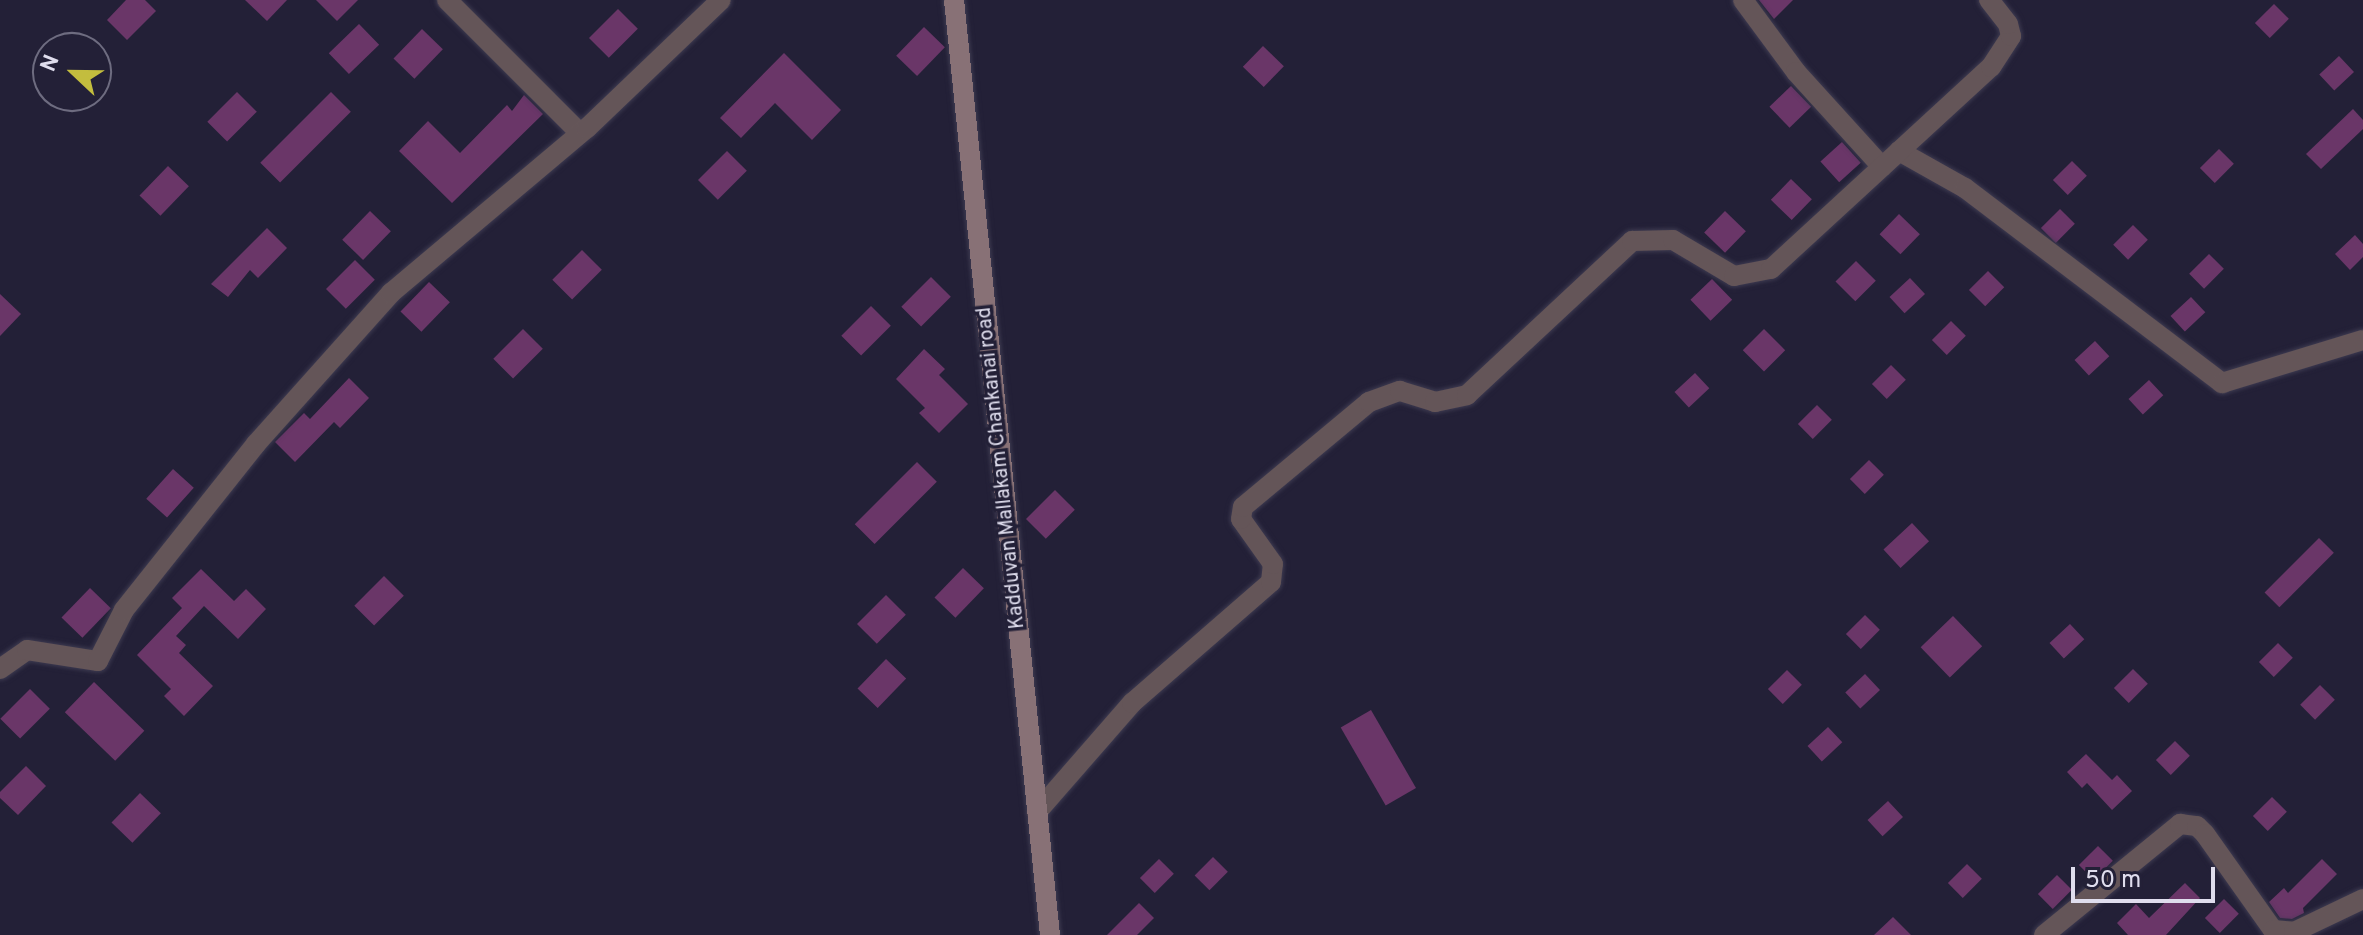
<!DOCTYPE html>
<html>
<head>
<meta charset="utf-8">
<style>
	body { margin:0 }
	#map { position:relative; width:2363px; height:935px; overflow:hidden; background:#232037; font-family:Overpass,sans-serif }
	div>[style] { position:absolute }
	.building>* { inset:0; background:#6a3668; transform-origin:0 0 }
	.roads { filter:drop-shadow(0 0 2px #3d3a50) drop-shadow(0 0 2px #3d3a50) }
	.minor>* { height:20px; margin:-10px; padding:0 10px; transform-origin:10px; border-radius:10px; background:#645558 }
	.secondary>* { height:20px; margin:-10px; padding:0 10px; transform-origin:10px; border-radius:10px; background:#887176 }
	span { translate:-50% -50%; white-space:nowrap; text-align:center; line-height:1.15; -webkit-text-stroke:7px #232037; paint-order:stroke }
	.street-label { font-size:20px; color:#dfdded }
	.north { position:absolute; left:32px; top:32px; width:80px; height:80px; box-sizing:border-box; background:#232037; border:2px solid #6e6c80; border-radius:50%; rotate:292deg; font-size:22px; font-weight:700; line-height:32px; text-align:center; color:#dfdded }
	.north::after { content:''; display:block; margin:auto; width:28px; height:36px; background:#c3bd3e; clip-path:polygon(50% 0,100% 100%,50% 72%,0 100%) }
	.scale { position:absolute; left:2071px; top:867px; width:144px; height:36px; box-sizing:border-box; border:4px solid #dfdded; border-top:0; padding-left:10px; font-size:24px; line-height:28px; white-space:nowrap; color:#dfdded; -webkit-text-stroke:6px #232037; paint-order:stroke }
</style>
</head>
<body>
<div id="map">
	<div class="building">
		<i style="clip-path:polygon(126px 0,145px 0,156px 11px,127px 40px,107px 20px)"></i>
		<i style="clip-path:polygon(245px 0,287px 0,267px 21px)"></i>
		<i style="clip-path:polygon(316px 0,358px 0,337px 21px)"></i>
		<i style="clip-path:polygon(1759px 0,1793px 0,1774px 19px)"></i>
		<i style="left:2274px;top:4px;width:21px;height:27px;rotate:45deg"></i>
		<i style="left:618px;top:9px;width:28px;height:41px;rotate:45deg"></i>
		<i style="left:359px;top:24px;width:29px;height:42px;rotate:46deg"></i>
		<i style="left:924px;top:27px;width:29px;height:40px;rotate:44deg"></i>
		<i style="left:422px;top:29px;width:29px;height:41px;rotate:44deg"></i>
		<i style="left:1263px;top:46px;width:29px;height:29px;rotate:44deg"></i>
		<i style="clip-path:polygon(784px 53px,841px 110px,812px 140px,775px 103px,741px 138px,720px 118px)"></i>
		<i style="left:2339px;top:56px;width:22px;height:27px;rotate:47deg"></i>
		<i style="left:1791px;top:86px;width:29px;height:30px;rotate:46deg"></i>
		<i style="left:237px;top:92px;width:28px;height:42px;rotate:45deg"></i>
		<i style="left:331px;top:92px;width:28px;height:100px;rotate:45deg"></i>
		<i style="clip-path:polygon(524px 95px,543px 114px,452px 203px,399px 151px,428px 121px,460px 153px,507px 105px,512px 111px)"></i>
		<i style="clip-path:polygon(2353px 109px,2363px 120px,2363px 129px,2321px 169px,2306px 154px)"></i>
		<i style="left:1842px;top:142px;width:28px;height:29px;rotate:48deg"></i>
		<i style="left:2219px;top:149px;width:21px;height:27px;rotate:45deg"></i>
		<i style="left:727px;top:151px;width:28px;height:41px;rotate:45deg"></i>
		<i style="left:2072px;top:161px;width:21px;height:27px;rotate:45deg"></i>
		<i style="left:168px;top:166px;width:29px;height:41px;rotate:44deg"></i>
		<i style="left:1791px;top:179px;width:29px;height:29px;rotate:44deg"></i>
		<i style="left:2060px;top:209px;width:21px;height:27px;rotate:45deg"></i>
		<i style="left:370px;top:211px;width:29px;height:40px;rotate:44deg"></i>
		<i style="left:1725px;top:211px;width:29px;height:30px;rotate:44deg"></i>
		<i style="left:1899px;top:214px;width:29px;height:28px;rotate:44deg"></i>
		<i style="left:2133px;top:225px;width:21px;height:28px;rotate:45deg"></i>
		<i style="clip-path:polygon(267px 228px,287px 248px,258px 278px,250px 270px,228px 297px,211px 284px)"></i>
		<i style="clip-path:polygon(2355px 235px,2363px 244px,2363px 257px,2350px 270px,2335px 254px)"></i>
		<i style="left:582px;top:250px;width:28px;height:42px;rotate:45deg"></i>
		<i style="left:2209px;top:254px;width:21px;height:28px;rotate:45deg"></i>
		<i style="left:355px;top:260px;width:28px;height:41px;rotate:45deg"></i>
		<i style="left:1856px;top:261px;width:28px;height:29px;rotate:45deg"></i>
		<i style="left:1988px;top:271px;width:23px;height:27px;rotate:45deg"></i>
		<i style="left:931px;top:277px;width:28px;height:42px;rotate:45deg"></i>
		<i style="left:1910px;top:278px;width:22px;height:28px;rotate:47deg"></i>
		<i style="left:1712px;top:279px;width:29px;height:30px;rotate:46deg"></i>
		<i style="left:429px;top:282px;width:29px;height:41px;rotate:44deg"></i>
		<i style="clip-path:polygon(0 294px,21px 314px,0 336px)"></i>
		<i style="left:2191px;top:297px;width:21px;height:28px;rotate:47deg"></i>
		<i style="left:871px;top:306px;width:28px;height:42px;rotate:45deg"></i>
		<i style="left:1951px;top:321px;width:21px;height:27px;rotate:45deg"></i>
		<i style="left:523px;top:329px;width:28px;height:42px;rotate:45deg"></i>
		<i style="left:1764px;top:329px;width:30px;height:30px;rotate:45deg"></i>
		<i style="left:2095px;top:341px;width:21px;height:28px;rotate:47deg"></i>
		<i style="clip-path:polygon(924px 349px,945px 369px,939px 375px,968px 404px,939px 433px,919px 413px,925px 408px,896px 379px)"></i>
		<i style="left:1891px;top:365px;width:21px;height:27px;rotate:45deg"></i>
		<i style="left:1695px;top:373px;width:21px;height:28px;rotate:47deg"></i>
		<i style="clip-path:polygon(349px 378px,369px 398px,340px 428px,334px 422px,295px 462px,275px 442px,304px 413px,310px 419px)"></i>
		<i style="left:2149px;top:380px;width:21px;height:28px;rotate:47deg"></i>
		<i style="left:1817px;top:405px;width:21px;height:27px;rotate:45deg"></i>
		<i style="left:1869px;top:460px;width:21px;height:27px;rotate:45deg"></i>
		<i style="left:917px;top:462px;width:28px;height:88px;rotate:45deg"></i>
		<i style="left:173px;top:469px;width:28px;height:40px;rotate:42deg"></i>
		<i style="left:1055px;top:490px;width:28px;height:41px;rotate:45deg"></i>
		<i style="left:1912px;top:523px;width:25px;height:39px;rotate:47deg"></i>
		<i style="left:2319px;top:538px;width:21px;height:77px;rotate:45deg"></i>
		<i style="left:963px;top:568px;width:29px;height:41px;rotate:44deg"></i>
		<i style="clip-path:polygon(201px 569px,234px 601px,246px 589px,266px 609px,238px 639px,204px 606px,176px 636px,186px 645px,179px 653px,213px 686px,184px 716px,164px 696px,171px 689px,137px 655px,182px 608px,172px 598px)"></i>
		<i style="left:384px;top:576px;width:28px;height:42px;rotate:45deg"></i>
		<i style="left:90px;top:588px;width:29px;height:41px;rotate:44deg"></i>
		<i style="left:886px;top:595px;width:28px;height:41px;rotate:45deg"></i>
		<i style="left:1865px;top:615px;width:21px;height:27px;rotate:45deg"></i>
		<i style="left:1953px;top:616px;width:42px;height:45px;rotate:46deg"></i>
		<i style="left:2070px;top:624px;width:21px;height:28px;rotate:47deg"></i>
		<i style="left:2278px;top:643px;width:21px;height:27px;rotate:45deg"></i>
		<i style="left:886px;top:659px;width:28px;height:41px;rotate:44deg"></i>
		<i style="left:2133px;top:669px;width:21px;height:27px;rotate:45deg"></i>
		<i style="left:1787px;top:670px;width:21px;height:27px;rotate:45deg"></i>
		<i style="left:1865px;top:674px;width:22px;height:27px;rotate:47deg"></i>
		<i style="left:94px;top:682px;width:70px;height:42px;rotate:44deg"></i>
		<i style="left:2320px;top:685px;width:21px;height:28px;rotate:45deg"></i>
		<i style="left:30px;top:689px;width:28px;height:42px;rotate:45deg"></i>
		<i style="left:1371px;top:710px;width:90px;height:35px;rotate:60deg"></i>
		<i style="left:1828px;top:727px;width:21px;height:28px;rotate:47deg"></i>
		<i style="left:2175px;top:741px;width:21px;height:27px;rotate:45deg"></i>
		<i style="clip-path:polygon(2086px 754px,2112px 780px,2117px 775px,2132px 791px,2112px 810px,2087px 783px,2082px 788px,2067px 772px)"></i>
		<i style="clip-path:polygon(26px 766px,46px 786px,18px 815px,0 798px,0 792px)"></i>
		<i style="left:140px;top:793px;width:29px;height:41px;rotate:44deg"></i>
		<i style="left:2272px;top:797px;width:21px;height:27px;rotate:45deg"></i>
		<i style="left:1888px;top:801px;width:22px;height:28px;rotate:47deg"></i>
		<i style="left:2098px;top:846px;width:21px;height:27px;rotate:45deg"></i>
		<i style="left:1213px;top:857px;width:21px;height:26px;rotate:45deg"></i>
		<i style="left:1159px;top:859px;width:21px;height:27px;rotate:45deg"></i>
		<i style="clip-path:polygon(2322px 859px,2337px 874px,2303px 908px,2304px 913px,2292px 919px,2280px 918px,2269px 902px,2284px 888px,2288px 893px)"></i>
		<i style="left:1967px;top:864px;width:21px;height:27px;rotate:45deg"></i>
		<i style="left:2057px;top:875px;width:21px;height:27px;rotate:45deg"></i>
		<i style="clip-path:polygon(2185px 883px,2200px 898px,2166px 935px,2128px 935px,2117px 923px,2136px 904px,2149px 918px)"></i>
		<i style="left:2224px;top:899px;width:21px;height:27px;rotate:45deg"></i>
		<i style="clip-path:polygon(1139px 903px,1154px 918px,1137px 935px,1107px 935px)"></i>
		<i style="clip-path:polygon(1893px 917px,1911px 935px,1874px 935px)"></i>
	</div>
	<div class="roads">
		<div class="minor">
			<i style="left:447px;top:0;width:188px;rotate:45deg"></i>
			<i style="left:1743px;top:0;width:89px;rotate:53.6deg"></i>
			<i style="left:1796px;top:72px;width:128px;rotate:47.8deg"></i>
			<i style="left:1899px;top:151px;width:76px;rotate:29.3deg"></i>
			<i style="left:1965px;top:188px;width:323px;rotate:37.2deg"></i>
			<i style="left:2222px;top:383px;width:147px;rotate:-17deg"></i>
			<i style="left:0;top:669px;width:33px;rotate:-35deg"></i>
			<i style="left:27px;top:650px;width:72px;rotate:8.8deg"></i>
			<i style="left:98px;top:661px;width:57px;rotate:-63deg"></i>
			<i style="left:124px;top:610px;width:212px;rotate:-51.5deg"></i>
			<i style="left:256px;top:444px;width:203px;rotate:-48.2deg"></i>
			<i style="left:391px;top:293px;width:256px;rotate:-40.1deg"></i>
			<i style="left:587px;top:128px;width:185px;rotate:-43.7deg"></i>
			<i style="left:1037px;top:812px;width:145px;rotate:-48.9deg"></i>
			<i style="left:1132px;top:703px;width:184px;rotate:-41deg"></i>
			<i style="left:1271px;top:582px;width:18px;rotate:-84deg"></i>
			<i style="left:1273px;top:564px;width:55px;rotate:-125.4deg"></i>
			<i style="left:1241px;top:519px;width:12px;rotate:-81deg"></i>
			<i style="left:1243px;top:507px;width:164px;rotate:-39.8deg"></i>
			<i style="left:1369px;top:402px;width:33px;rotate:-20deg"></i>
			<i style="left:1400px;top:391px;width:37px;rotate:17deg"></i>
			<i style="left:1435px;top:402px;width:33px;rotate:-12deg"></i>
			<i style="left:1467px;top:395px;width:226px;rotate:-43deg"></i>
			<i style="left:1632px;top:241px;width:41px;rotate:-1.4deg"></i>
			<i style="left:1673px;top:240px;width:71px;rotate:30.5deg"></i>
			<i style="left:1734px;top:276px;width:38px;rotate:-11deg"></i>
			<i style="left:1771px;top:269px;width:299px;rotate:-42.6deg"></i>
			<i style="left:1991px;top:67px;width:37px;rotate:-57deg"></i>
			<i style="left:2011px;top:36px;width:12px;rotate:-104deg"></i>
			<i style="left:2008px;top:24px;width:31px;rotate:-128deg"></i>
			<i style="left:2044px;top:935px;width:176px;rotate:-39.2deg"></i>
			<i style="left:2180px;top:824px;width:17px;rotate:7deg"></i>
			<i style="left:2197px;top:826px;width:11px;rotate:45deg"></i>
			<i style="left:2205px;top:834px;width:118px;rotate:54.7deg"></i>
			<i style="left:2273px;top:930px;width:21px;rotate:5deg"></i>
			<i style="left:2294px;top:932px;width:76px;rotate:-25.6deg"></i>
		</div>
		<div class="secondary">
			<i style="left:954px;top:0;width:940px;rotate:84.14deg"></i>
		</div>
	</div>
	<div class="street-label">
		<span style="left:1002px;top:468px;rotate:-96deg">Kadduvan Mallakam Chankanai road</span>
	</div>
	<div class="north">N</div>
	<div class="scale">50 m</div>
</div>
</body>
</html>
